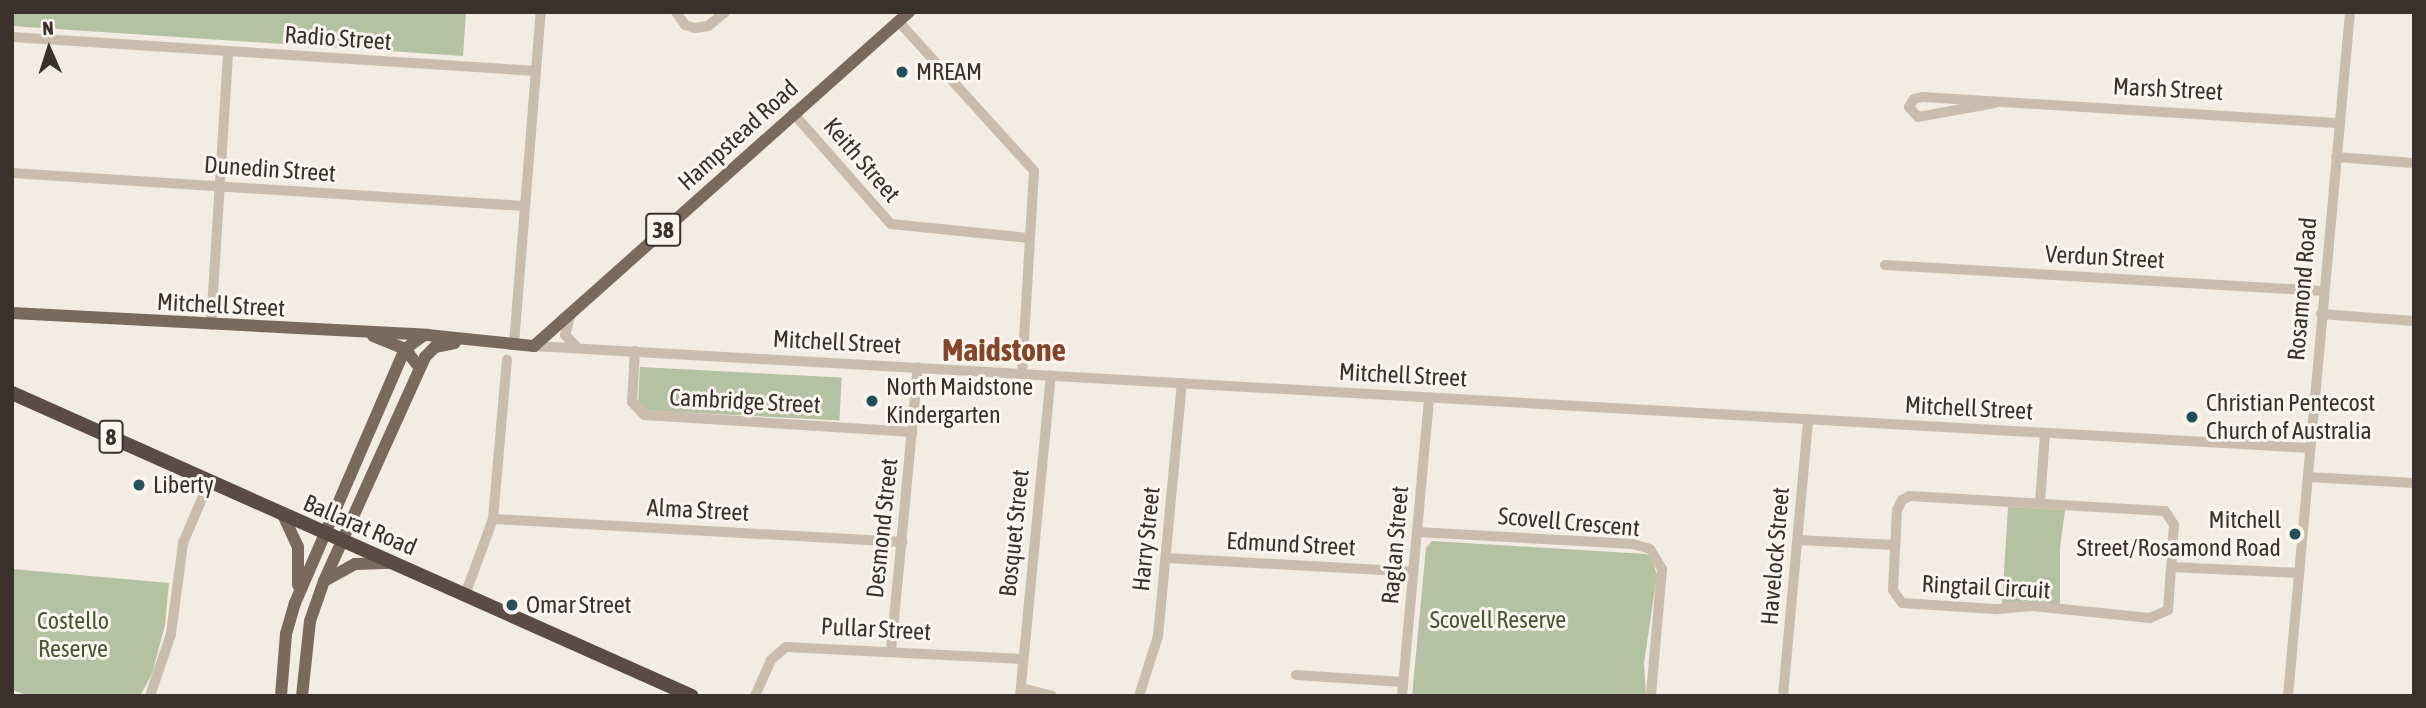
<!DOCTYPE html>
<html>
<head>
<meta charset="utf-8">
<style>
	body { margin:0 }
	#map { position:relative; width:2426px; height:708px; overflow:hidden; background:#f2ece2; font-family:"Asap Condensed",sans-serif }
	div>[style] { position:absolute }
	.green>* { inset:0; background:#b4c1a2; transform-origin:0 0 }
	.minor>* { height:10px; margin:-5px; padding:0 5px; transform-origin:5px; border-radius:5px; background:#cabdae }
	.major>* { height:12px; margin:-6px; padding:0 6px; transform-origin:6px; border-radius:6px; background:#7a6a5e }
	.highway>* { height:14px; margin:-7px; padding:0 7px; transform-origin:7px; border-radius:7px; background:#5a4c44 }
	.dots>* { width:19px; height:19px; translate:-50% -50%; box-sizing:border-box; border:4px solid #faf6ef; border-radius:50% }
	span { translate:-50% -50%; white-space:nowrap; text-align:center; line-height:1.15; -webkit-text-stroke:6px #faf6ef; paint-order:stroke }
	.shield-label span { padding:2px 5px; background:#faf6ef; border:2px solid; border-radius:5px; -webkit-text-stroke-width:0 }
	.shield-label { font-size:23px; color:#3a312c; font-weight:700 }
	.street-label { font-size:24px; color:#3a312c }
	.poi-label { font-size:24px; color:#3a312c }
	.left { translate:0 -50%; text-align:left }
	.right { translate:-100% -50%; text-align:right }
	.park-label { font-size:24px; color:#465631 }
	.district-label { font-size:32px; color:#84462a; font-weight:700 }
	.frame { position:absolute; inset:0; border:14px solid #3a312c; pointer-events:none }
	.north { position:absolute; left:14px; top:14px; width:70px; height:70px; -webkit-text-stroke:5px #faf6ef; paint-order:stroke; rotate:357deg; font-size:19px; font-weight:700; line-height:28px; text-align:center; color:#3a312c }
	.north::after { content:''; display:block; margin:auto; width:24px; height:32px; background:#3a312c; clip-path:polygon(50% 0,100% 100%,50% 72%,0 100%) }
</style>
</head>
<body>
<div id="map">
	<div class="green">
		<i style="clip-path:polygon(12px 12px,466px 12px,463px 56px,12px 26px)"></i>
		<i style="left:640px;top:367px;width:202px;height:43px;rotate:3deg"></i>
		<i style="clip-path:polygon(2008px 507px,2065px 510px,2060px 548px,2060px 608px,2031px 601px,2002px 604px)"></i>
		<i style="clip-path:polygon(1432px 541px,1646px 554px,1652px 559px,1657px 575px,1644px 663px,1646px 696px,1412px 696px,1426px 548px)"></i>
		<i style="clip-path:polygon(12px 569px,169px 583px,165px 625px,152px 674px,140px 696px,31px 696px,12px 690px)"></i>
	</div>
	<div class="minor">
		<i style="left:676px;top:12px;width:16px;rotate:55deg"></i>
		<i style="left:685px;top:25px;width:10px;rotate:17deg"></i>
		<i style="left:695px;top:28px;width:13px;rotate:-9deg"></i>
		<i style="left:708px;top:26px;width:22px;rotate:-39deg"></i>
		<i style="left:899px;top:22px;width:201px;rotate:47.8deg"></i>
		<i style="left:1034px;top:171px;width:202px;rotate:93.4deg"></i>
		<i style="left:12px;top:37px;width:525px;rotate:3.71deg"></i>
		<i style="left:1995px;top:103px;width:78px;rotate:169.7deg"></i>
		<i style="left:1918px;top:117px;width:13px;rotate:-132deg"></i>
		<i style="left:1909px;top:107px;width:9px;rotate:-58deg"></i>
		<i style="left:1914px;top:99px;width:9px;rotate:-13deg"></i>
		<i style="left:1923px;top:97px;width:417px;rotate:3.6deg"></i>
		<i style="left:793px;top:113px;width:148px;rotate:48.6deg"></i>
		<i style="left:891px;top:224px;width:139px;rotate:5.8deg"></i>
		<i style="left:2336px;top:157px;width:78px;rotate:4.4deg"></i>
		<i style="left:12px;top:173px;width:513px;rotate:3.69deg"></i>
		<i style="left:1885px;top:265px;width:439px;rotate:3.4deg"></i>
		<i style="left:571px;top:313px;width:23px;rotate:105deg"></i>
		<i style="left:565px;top:335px;width:17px;rotate:45deg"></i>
		<i style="left:2321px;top:314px;width:93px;rotate:4.3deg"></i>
		<i style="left:211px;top:325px;width:274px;rotate:-86.4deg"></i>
		<i style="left:514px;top:344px;width:333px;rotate:-85.4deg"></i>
		<i style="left:534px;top:346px;width:1779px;rotate:3.29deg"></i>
		<i style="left:635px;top:351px;width:51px;rotate:93.4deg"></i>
		<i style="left:632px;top:402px;width:18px;rotate:47deg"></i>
		<i style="left:644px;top:415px;width:269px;rotate:3.6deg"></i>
		<i style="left:2308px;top:477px;width:106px;rotate:3.2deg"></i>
		<i style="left:1910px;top:496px;width:255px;rotate:3.4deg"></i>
		<i style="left:2165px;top:511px;width:17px;rotate:57deg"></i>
		<i style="left:2174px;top:525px;width:85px;rotate:94deg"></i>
		<i style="left:2168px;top:610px;width:20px;rotate:156deg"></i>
		<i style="left:2150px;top:618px;width:119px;rotate:-174.2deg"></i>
		<i style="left:2032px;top:606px;width:37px;rotate:175deg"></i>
		<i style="left:1995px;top:609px;width:93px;rotate:-176.3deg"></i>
		<i style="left:1902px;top:603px;width:16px;rotate:-125deg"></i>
		<i style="left:1893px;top:590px;width:80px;rotate:-87.1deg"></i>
		<i style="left:1897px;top:510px;width:11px;rotate:-63deg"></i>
		<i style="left:1902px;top:500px;width:9px;rotate:-27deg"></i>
		<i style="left:2040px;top:503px;width:70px;rotate:-85.9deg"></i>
		<i style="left:493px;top:519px;width:410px;rotate:3.2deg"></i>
		<i style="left:1417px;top:532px;width:216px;rotate:3.2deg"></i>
		<i style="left:1633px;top:544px;width:18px;rotate:16deg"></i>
		<i style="left:1650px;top:549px;width:23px;rotate:59deg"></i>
		<i style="left:1662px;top:569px;width:127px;rotate:95deg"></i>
		<i style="left:1798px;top:540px;width:97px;rotate:3deg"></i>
		<i style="left:1166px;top:558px;width:248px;rotate:3.2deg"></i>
		<i style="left:2172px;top:567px;width:127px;rotate:2.7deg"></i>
		<i style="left:465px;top:595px;width:81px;rotate:-69.8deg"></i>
		<i style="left:493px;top:519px;width:160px;rotate:-85deg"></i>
		<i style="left:891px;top:651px;width:285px;rotate:-84.6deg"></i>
		<i style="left:1296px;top:675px;width:107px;rotate:3.7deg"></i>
		<i style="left:1021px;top:688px;width:32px;rotate:14deg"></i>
		<i style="left:150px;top:696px;width:65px;rotate:-71.3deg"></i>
		<i style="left:171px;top:634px;width:92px;rotate:-82.5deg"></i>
		<i style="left:183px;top:543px;width:69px;rotate:-66.8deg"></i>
		<i style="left:755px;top:696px;width:39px;rotate:-66deg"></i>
		<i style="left:771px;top:660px;width:20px;rotate:-41deg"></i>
		<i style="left:786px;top:647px;width:237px;rotate:2.9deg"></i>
		<i style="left:1020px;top:696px;width:322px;rotate:-84.5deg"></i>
		<i style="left:1139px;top:696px;width:63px;rotate:-72.4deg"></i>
		<i style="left:1158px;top:636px;width:254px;rotate:-84.6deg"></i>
		<i style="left:1402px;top:696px;width:300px;rotate:-84.8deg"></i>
		<i style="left:1783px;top:696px;width:278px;rotate:-84.8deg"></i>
		<i style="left:2288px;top:696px;width:687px;rotate:-84.82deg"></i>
	</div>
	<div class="major">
		<i style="left:12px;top:313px;width:416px;rotate:3deg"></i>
		<i style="left:427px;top:335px;width:108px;rotate:5.9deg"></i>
		<i style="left:534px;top:346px;width:502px;rotate:-41.69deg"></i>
		<i style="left:373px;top:336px;width:35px;rotate:22deg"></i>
		<i style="left:405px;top:349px;width:24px;rotate:52deg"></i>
		<i style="left:284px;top:517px;width:33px;rotate:65deg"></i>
		<i style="left:298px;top:547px;width:38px;rotate:90deg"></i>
		<i style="left:326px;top:580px;width:33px;rotate:-29deg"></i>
		<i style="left:355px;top:564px;width:36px;rotate:-2deg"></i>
		<i style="left:281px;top:696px;width:62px;rotate:-85.4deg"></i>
		<i style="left:286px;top:634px;width:32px;rotate:-74deg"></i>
		<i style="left:295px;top:603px;width:277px;rotate:-66.6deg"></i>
		<i style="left:405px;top:349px;width:24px;rotate:-36deg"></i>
		<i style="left:302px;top:696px;width:75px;rotate:-83.9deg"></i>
		<i style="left:310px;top:621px;width:42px;rotate:-70.7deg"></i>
		<i style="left:324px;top:581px;width:246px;rotate:-65.7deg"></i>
		<i style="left:425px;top:357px;width:14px;rotate:-45deg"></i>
		<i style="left:435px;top:347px;width:20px;rotate:-11deg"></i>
	</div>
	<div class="highway">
		<i style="left:12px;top:393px;width:744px;rotate:24.02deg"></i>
	</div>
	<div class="dots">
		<i style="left:902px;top:72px;background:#245159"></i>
		<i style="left:872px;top:401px;background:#245159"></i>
		<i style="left:2192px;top:417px;background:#245159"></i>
		<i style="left:139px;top:485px;background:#245159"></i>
		<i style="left:2295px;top:534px;background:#245159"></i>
		<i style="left:512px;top:605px;background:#245159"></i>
	</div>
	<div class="shield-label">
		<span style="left:663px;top:230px">38</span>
		<span style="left:111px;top:437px">8</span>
	</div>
	<div class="street-label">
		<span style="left:338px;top:38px;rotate:4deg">Radio Street</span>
		<span style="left:2168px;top:89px;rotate:3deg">Marsh Street</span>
		<span style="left:738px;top:135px;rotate:-42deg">Hampstead Road</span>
		<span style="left:862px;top:160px;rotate:49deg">Keith Street</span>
		<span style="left:270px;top:169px;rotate:4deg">Dunedin Street</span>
		<span style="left:2105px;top:257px;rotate:3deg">Verdun Street</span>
		<span style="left:2302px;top:289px;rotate:-85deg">Rosamond Road</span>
		<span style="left:221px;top:305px;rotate:3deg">Mitchell Street</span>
		<span style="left:837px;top:342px;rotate:3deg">Mitchell Street</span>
		<span style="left:1403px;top:375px;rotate:3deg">Mitchell Street</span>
		<span style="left:745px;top:401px;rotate:3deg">Cambridge Street</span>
		<span style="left:1969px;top:408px;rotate:3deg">Mitchell Street</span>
		<span style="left:698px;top:510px;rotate:3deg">Alma Street</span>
		<span style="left:1569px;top:522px;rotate:5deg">Scovell Crescent</span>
		<span style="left:360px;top:525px;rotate:23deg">Ballarat Road</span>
		<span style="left:882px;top:528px;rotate:-84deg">Desmond Street</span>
		<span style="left:1014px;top:533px;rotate:-84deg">Bosquet Street</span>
		<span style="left:1146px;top:539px;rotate:-84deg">Harry Street</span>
		<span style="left:1291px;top:544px;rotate:3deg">Edmund Street</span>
		<span style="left:1395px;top:545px;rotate:-85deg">Raglan Street</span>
		<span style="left:1775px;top:556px;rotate:-85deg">Havelock Street</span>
		<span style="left:1986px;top:587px;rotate:3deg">Ringtail Circuit</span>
		<span style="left:876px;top:629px;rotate:3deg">Pullar Street</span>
	</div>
	<div class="poi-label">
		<span class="left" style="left:916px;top:72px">MREAM</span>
		<span class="left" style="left:886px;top:401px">North Maidstone<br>Kindergarten</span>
		<span class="left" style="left:2206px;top:417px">Christian Pentecost<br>Church of Australia</span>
		<span class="left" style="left:153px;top:485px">Liberty</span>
		<span class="right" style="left:2281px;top:534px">Mitchell<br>Street/Rosamond Road</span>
		<span class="left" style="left:526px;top:605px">Omar Street</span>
	</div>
	<div class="park-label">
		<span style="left:1498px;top:620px">Scovell Reserve</span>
		<span style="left:73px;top:635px">Costello<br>Reserve</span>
	</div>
	<div class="district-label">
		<span style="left:1004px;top:350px">Maidstone</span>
	</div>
	<div class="frame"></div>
	<div class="north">N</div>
</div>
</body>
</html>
